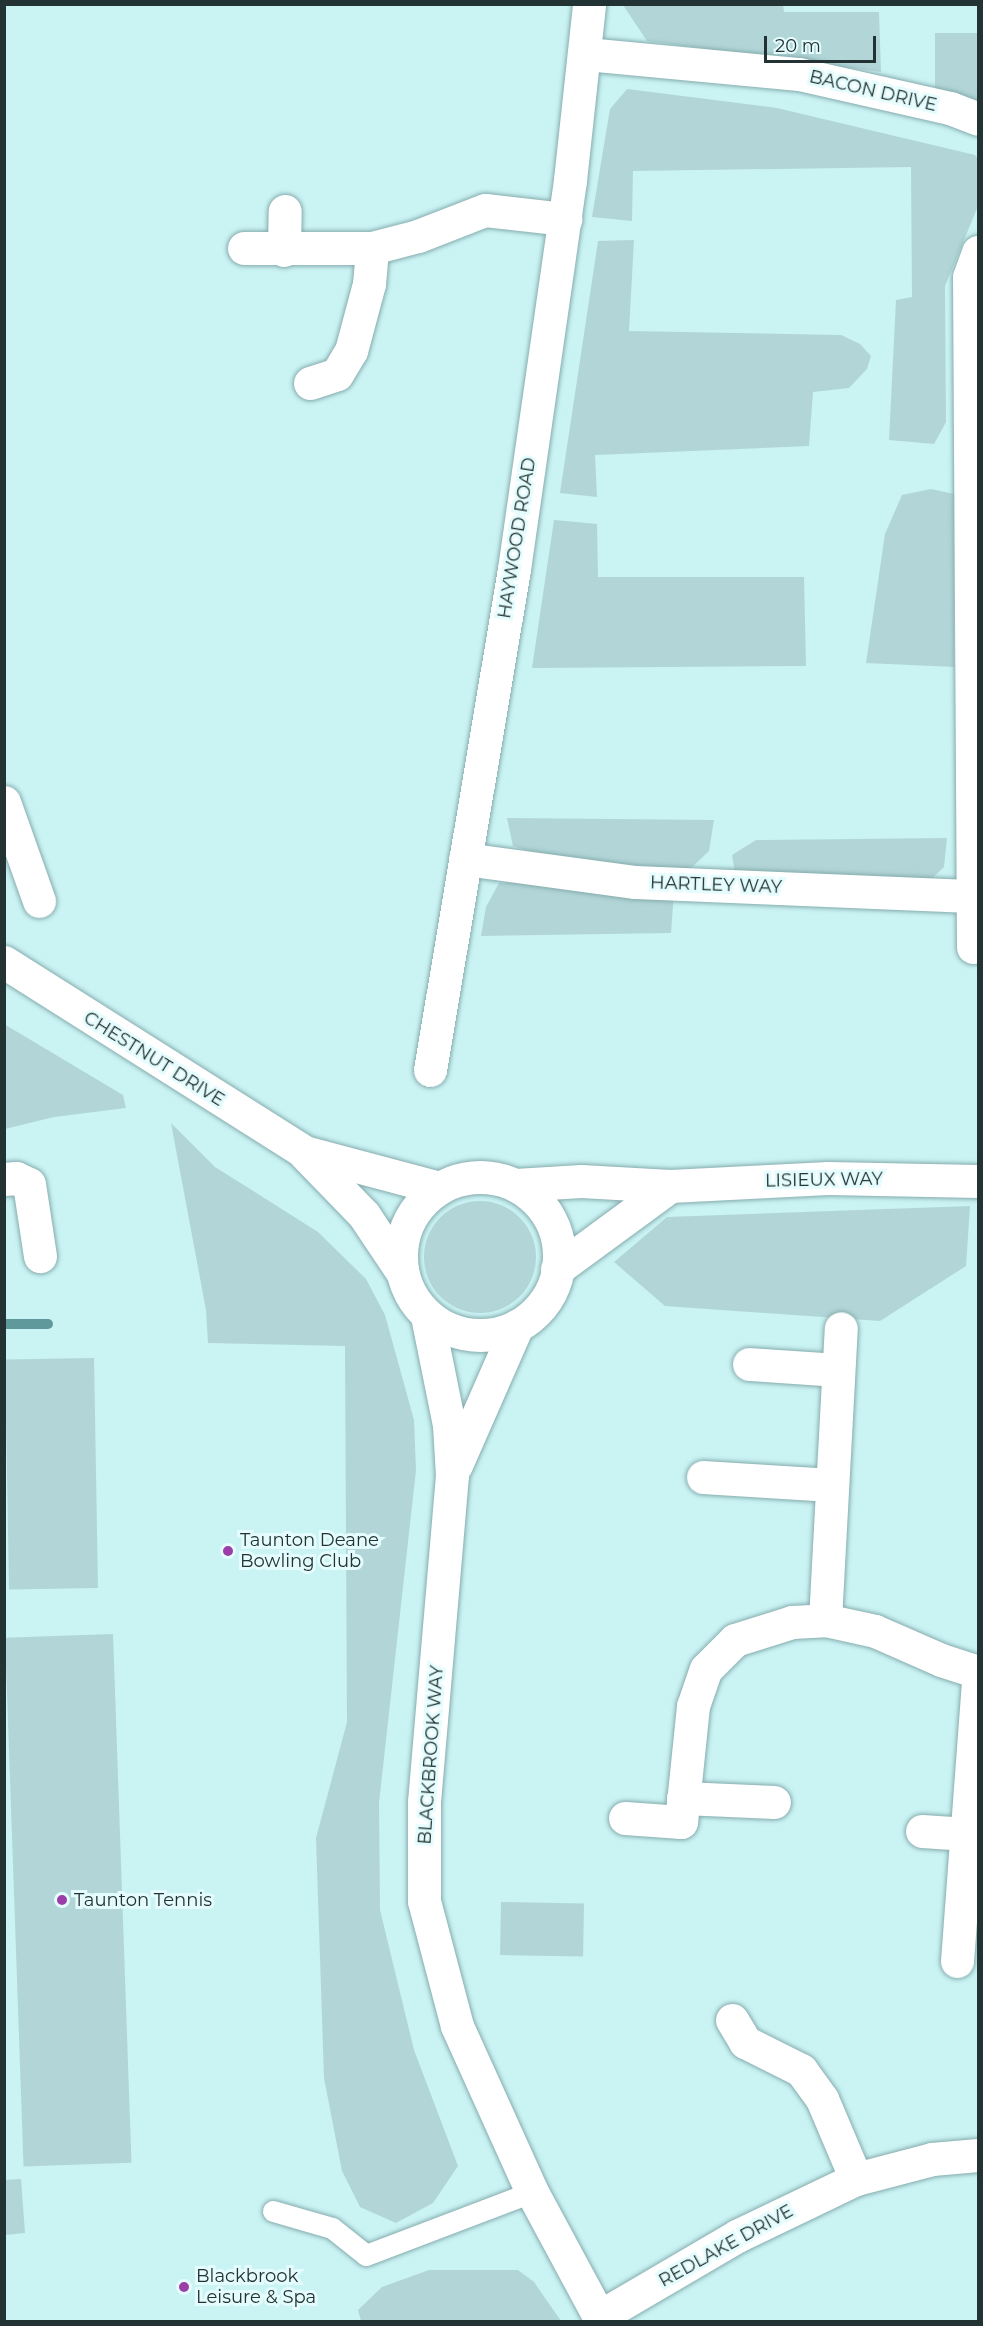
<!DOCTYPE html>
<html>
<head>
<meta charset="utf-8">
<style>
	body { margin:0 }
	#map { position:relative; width:983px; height:2326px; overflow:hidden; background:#caf3f4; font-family:Montserrat,sans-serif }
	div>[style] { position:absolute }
	.green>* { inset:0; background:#b2d6d7; transform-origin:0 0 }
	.round { border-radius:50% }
	.stream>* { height:10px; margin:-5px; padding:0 5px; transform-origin:5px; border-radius:5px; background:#60999b }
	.roads { filter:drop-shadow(0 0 2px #86acae) drop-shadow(0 0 2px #86acae) }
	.lane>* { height:21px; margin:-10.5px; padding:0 10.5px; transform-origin:10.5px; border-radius:10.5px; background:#fff }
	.street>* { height:33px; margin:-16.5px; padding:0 16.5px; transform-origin:16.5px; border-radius:16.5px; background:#fff }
	.secondary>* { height:33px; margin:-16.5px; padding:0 16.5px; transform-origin:16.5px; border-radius:16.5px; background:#fff }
	.secondary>.ring { margin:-16.5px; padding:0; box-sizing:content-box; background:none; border:33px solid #fff; border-radius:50% }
	.dots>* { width:16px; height:16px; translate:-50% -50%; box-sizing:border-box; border:3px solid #e4fcfd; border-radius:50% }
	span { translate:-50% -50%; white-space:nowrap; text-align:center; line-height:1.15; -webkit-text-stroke:6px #e4fcfd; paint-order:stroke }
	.street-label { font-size:18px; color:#233333 }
	.poi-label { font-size:18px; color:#233333 }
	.left { translate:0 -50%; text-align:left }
	.frame { position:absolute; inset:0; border:6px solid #233333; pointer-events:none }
	.scale { position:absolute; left:764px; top:36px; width:112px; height:27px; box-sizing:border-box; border:3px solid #233333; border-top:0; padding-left:8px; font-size:18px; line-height:21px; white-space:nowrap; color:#233333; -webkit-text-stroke:4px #e4fcfd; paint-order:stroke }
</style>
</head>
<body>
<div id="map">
	<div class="green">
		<i style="clip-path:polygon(783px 4px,784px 12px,879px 12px,881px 72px,647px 41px,623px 5px)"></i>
		<i style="clip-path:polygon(935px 33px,978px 33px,978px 106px,935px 90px)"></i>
		<i style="clip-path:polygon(627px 89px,777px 108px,975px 155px,978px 159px,978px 206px,945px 286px,946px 422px,934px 444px,889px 440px,896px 300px,912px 297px,911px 167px,633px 171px,632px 221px,592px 217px,610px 109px)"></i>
		<i style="clip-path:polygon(634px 240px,629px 331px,841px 335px,860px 344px,871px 356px,867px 369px,849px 388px,813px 392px,809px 446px,595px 455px,597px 497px,560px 493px,598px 241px)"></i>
		<i style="clip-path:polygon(931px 489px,954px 494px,954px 667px,866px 663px,885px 534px,902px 495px)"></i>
		<i style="clip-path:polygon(554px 520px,597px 524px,598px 577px,804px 577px,806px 666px,532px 668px)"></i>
		<i style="clip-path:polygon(507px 818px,714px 820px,709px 851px,688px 871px,569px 864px,513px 846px)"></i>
		<i style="clip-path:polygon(947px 838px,944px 867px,925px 885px,735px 873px,732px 855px,756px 840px)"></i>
		<i style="clip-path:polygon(540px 881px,674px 891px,671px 933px,481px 936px,486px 907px,499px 883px)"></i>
		<i style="clip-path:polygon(4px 1024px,123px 1095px,126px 1108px,54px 1117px,5px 1129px)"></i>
		<i style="clip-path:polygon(171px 1123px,215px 1167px,318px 1232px,366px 1279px,385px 1315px,414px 1420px,416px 1470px,379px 1803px,380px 1910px,414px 2050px,458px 2166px,433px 2203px,396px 2223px,360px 2207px,342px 2171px,324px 2078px,316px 1838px,347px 1722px,345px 1346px,208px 1343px,206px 1310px)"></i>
		<i class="round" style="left:424px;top:1201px;width:112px;height:112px"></i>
		<i style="clip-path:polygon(970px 1206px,966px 1266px,880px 1321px,665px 1306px,614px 1262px,667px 1217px)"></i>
		<i style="left:94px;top:1358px;width:230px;height:89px;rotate:89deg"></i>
		<i style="left:113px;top:1634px;width:529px;height:108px;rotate:88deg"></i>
		<i style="left:501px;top:1902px;width:83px;height:53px;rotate:1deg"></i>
		<i style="clip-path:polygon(21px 2179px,25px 2233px,5px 2235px,5px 2180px)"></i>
		<i style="clip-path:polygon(429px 2270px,518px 2270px,534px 2282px,561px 2321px,361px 2321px,358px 2310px,382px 2287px)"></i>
	</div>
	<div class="stream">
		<i style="left:4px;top:1324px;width:44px"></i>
	</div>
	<div class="roads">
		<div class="lane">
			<i style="left:273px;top:2211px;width:61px;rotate:16.1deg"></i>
			<i style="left:332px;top:2228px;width:43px;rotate:38.5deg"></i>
			<i style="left:366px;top:2255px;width:178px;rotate:-20.8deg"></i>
		</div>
		<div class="street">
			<i style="left:586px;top:54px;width:214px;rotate:5.4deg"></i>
			<i style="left:799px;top:74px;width:155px;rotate:12.7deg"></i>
			<i style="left:950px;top:108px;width:30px;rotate:21deg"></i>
			<i style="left:244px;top:248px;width:128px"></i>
			<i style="left:372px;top:248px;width:48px;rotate:-14.6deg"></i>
			<i style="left:418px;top:236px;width:72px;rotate:-21.2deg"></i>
			<i style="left:485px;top:210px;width:81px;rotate:6.4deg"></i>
			<i style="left:284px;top:250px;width:39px;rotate:-89deg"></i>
			<i style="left:310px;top:383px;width:28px;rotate:-18deg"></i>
			<i style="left:337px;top:374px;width:27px;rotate:-59deg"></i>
			<i style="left:351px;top:351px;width:69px;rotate:-75deg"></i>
			<i style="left:369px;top:284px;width:36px;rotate:-85deg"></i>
			<i style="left:4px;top:802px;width:105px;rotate:70.5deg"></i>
			<i style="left:465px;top:859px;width:172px;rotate:7.7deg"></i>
			<i style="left:635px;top:882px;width:335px;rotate:2.4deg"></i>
			<i style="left:973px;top:947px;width:670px;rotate:-90.34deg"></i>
			<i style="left:969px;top:277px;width:27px;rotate:-70deg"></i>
			<i style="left:430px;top:1070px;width:508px;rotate:-80.48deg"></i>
			<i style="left:514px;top:569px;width:393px;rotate:-81.8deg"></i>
			<i style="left:570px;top:180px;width:177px;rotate:-83.8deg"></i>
			<i style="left:4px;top:1179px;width:12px;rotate:-5deg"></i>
			<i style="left:16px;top:1178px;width:14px;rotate:25deg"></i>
			<i style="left:29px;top:1184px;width:73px;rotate:81.3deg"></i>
			<i style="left:749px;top:1364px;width:87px;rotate:3.9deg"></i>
			<i style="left:703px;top:1477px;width:128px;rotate:3.6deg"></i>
			<i style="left:825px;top:1620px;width:292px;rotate:-86.9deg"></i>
			<i style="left:683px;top:1798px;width:91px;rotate:2.5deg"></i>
			<i style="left:625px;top:1818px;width:56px;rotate:4.1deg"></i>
			<i style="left:681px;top:1822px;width:117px;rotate:-84.1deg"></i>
			<i style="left:693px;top:1706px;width:39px;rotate:-71deg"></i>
			<i style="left:706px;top:1669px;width:41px;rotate:-45deg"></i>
			<i style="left:735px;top:1640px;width:60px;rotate:-17.5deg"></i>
			<i style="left:792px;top:1622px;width:33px;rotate:-3deg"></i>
			<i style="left:825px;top:1620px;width:51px;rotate:12.4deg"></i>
			<i style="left:875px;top:1631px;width:72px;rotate:23.7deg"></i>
			<i style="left:941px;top:1660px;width:39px;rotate:18deg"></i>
			<i style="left:922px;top:1831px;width:45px;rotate:3.8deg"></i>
			<i style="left:957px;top:1961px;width:283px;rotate:-85.7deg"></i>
			<i style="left:732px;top:2020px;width:26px;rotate:59deg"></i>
			<i style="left:745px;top:2042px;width:63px;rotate:26.6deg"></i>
			<i style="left:801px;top:2070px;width:36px;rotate:54deg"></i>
			<i style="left:822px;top:2099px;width:87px;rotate:67deg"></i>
			<i style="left:599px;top:2317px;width:160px;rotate:-30.4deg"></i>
			<i style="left:737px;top:2236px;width:132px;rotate:-25.6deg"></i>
			<i style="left:856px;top:2179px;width:79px;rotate:-14.7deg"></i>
			<i style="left:932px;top:2159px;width:46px;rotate:-5deg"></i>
		</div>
		<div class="secondary">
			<i style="left:4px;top:962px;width:355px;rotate:32.3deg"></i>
			<i style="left:304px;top:1152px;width:140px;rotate:14.9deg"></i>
			<i style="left:304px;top:1153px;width:86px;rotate:45.9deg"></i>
			<i style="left:364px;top:1215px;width:69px;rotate:56.3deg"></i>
			<i class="ring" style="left:401px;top:1177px;width:125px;height:125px"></i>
			<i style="left:515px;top:1185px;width:66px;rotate:-3.5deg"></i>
			<i style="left:581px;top:1181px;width:89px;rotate:3.2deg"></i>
			<i style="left:670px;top:1186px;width:158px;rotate:-2.9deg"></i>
			<i style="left:828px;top:1178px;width:150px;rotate:1.1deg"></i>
			<i style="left:557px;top:1269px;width:140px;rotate:-36.3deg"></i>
			<i style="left:427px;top:1316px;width:111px;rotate:78.6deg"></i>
			<i style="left:449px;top:1425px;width:50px;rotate:86.6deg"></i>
			<i style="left:452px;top:1475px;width:328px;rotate:94.9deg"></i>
			<i style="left:424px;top:1802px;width:99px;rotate:90deg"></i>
			<i style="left:424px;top:1901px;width:129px;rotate:75.2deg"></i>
			<i style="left:457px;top:2026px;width:182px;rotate:65.7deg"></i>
			<i style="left:532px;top:2192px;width:148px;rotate:61.7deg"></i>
			<i style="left:456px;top:1465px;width:152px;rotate:-66.3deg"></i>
		</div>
	</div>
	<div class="dots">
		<i style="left:228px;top:1551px;background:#9b3ea8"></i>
		<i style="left:62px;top:1900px;background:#9b3ea8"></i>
		<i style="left:184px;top:2287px;background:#9b3ea8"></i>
	</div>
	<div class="street-label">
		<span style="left:873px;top:91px;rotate:13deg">BACON DRIVE</span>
		<span style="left:517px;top:538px;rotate:-81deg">HAYWOOD ROAD</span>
		<span style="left:716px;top:885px;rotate:2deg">HARTLEY WAY</span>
		<span style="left:154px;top:1059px;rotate:32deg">CHESTNUT DRIVE</span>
		<span style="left:824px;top:1180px;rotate:-1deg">LISIEUX WAY</span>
		<span style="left:431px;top:1755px;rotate:-86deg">BLACKBROOK WAY</span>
		<span style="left:726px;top:2246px;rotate:-29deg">REDLAKE DRIVE</span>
	</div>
	<div class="poi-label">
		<span class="left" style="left:240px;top:1551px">Taunton Deane<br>Bowling Club</span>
		<span class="left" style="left:74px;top:1900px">Taunton Tennis</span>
		<span class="left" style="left:196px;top:2287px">Blackbrook<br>Leisure &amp; Spa</span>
	</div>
	<div class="frame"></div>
	<div class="scale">20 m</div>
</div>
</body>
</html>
